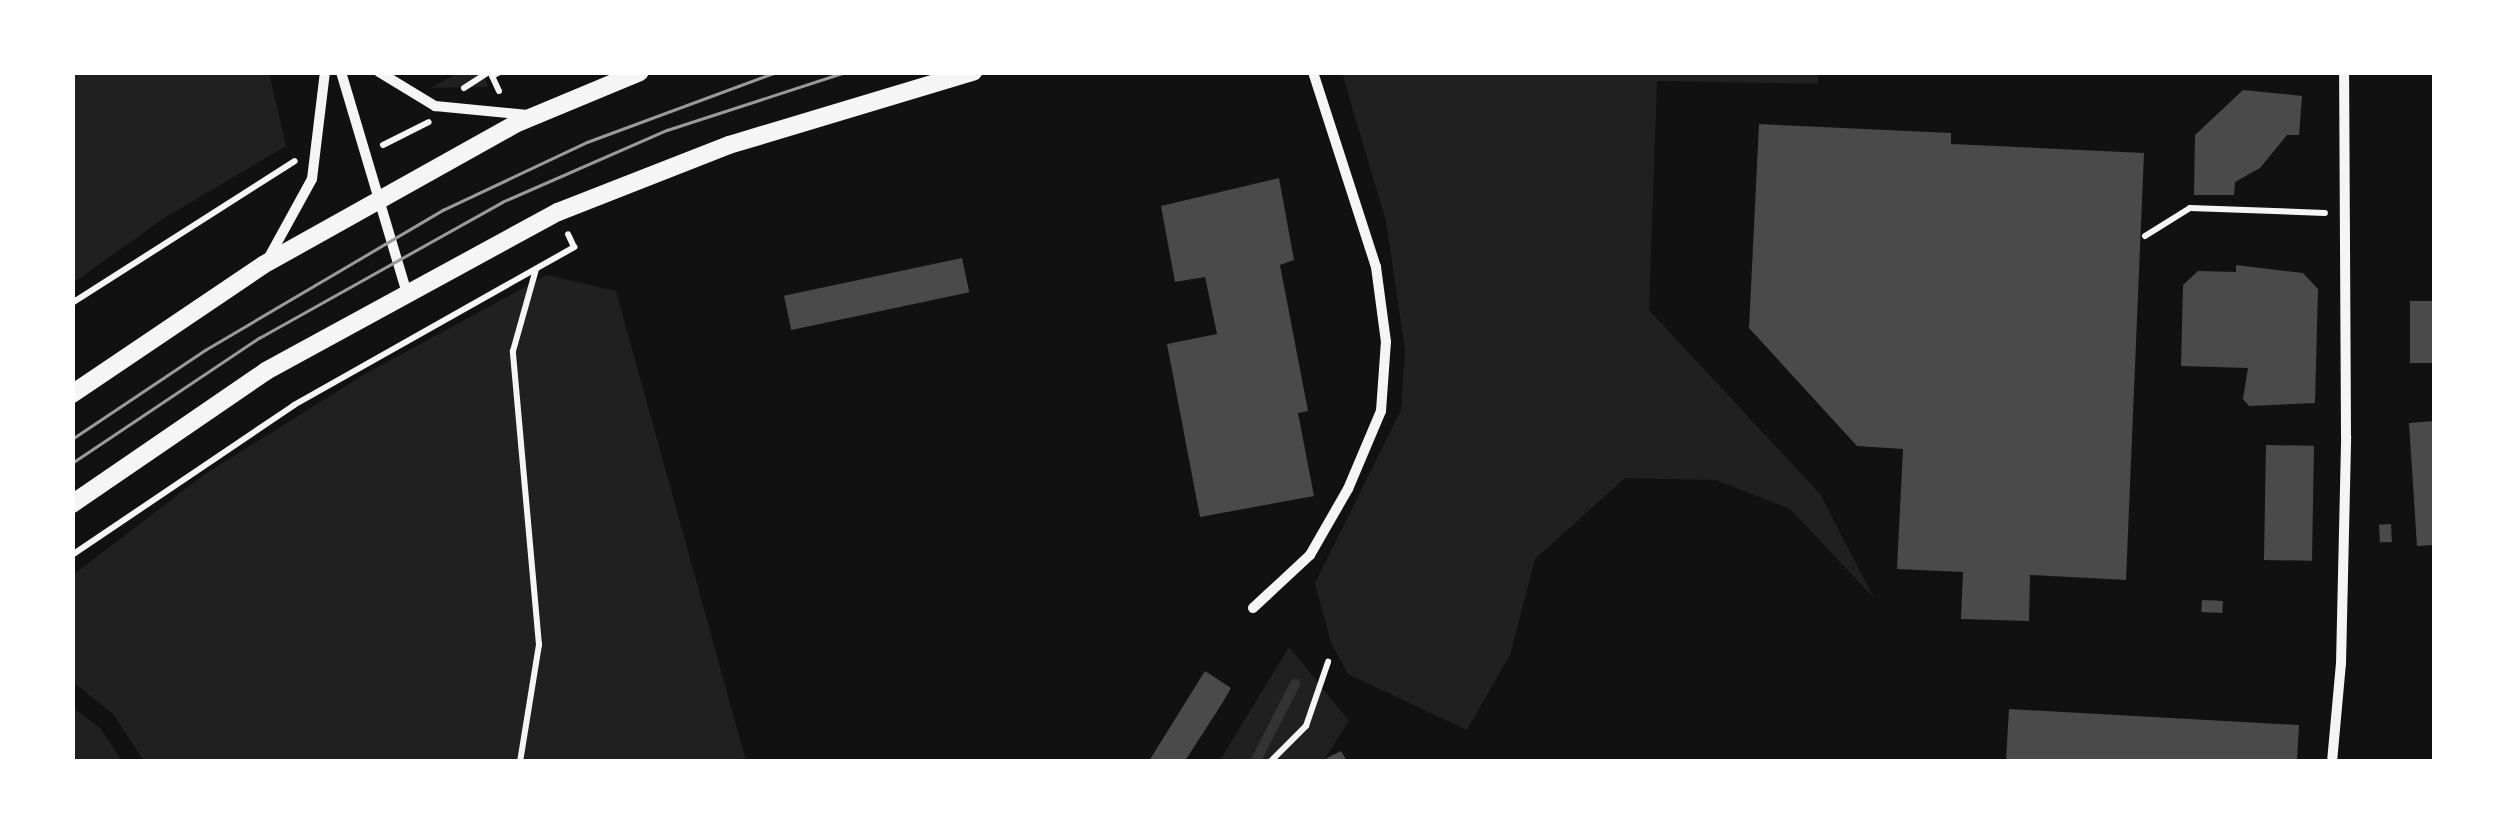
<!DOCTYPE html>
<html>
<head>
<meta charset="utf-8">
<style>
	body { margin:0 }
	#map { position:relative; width:2507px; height:834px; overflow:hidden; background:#111; font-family:"Source Serif 4",serif }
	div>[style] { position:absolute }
	.green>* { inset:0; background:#202020 }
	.stream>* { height:10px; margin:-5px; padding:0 5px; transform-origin:5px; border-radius:5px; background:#333 }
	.building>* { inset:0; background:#4a4a4a; transform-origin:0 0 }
	.path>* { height:6px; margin:-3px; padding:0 3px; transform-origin:3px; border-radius:3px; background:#f5f5f5 }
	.minor>* { height:10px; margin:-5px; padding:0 5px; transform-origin:5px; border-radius:5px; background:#f5f5f5 }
	.tertiary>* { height:18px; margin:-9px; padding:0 9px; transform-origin:9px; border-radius:9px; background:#f5f5f5 }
	.tram>* { height:2.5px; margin:-1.25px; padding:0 1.25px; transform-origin:1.25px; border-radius:1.25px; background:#9a9a9a }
	span { translate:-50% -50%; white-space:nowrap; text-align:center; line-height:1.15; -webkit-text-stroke:10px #fff; paint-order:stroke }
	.frame { position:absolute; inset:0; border:75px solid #fff; pointer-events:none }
</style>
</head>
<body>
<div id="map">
	<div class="green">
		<i style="clip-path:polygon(73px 72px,269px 73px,286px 146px,164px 218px,73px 283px)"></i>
		<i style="clip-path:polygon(460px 72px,482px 73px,488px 87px,430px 88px)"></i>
		<i style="clip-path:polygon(1342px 73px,1818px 73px,1818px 84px,1657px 81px,1649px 310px,1820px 494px,1874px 598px,1790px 509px,1716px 480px,1625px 478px,1535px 559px,1510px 655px,1467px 730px,1348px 674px,1331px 643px,1315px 583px,1401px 410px,1405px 350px,1386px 221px)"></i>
		<i style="clip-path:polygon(547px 275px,616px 291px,746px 761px,144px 761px,113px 714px,73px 682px,73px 575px,205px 474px,365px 374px)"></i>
		<i style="clip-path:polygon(1289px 647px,1349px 721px,1323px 761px,1219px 762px)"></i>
		<i style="clip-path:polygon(72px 707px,100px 728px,122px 761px,73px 761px)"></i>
	</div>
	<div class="stream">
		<i style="left:1255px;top:762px;width:88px;rotate:-62.9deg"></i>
	</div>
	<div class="building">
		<i style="clip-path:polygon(2243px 90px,2302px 96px,2299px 135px,2287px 135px,2260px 168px,2235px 182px,2234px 195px,2194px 195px,2195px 135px)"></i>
		<i style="clip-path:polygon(1759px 124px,1951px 133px,1951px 144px,2144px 153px,2126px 580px,2030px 575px,2029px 621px,1961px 619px,1963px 572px,1897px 569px,1903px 449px,1857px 446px,1749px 328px)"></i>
		<i style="clip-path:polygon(1279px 178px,1294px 260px,1280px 265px,1308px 411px,1298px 413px,1314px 496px,1200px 517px,1167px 344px,1217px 334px,1205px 277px,1175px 282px,1161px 206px)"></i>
		<i style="left:962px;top:258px;width:35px;height:182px;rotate:78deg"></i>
		<i style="clip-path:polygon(2236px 265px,2303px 273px,2318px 289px,2315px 403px,2249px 406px,2243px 399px,2248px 368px,2181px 366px,2183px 285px,2198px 271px,2236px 272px)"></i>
		<i style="left:2410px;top:301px;width:24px;height:62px"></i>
		<i style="clip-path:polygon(2434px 421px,2434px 545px,2417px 546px,2409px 423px)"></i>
		<i style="left:2266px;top:445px;width:48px;height:115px;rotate:1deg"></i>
		<i style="left:2391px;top:524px;width:18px;height:12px;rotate:87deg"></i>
		<i style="left:2202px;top:600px;width:21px;height:12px;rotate:3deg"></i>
		<i style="clip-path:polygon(1205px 671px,1231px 688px,1223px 702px,1185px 761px,1149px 761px)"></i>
		<i style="clip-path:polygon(2009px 709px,2299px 725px,2297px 761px,2006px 761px)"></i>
		<i style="clip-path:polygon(1341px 751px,1347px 761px,1325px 759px)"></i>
	</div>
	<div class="path">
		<i style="left:464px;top:88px;width:30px;rotate:-33deg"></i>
		<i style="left:499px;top:91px;width:17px;rotate:-115deg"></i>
		<i style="left:492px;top:76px;width:9px;rotate:-27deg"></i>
		<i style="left:383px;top:145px;width:51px;rotate:-26.6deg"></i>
		<i style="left:2145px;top:236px;width:53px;rotate:-31.9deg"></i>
		<i style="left:2190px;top:208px;width:135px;rotate:2.1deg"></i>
		<i style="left:72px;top:303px;width:264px;rotate:-32.5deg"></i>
		<i style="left:72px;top:555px;width:268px;rotate:-34deg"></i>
		<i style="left:294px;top:405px;width:322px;rotate:-29.4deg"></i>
		<i style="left:574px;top:247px;width:14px;rotate:-115deg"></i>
		<i style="left:520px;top:762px;width:119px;rotate:-80.8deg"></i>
		<i style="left:539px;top:645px;width:295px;rotate:-95.1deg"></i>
		<i style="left:513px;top:351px;width:85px;rotate:-74.3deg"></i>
		<i style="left:1270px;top:762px;width:51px;rotate:-45deg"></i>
		<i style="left:1306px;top:726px;width:68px;rotate:-71deg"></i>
	</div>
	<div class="minor">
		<i style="left:341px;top:72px;width:227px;rotate:73.4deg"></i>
		<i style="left:379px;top:72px;width:66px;rotate:31.3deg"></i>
		<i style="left:435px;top:106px;width:93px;rotate:5.5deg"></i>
		<i style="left:268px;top:259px;width:91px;rotate:-61.2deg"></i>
		<i style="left:312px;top:179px;width:108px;rotate:-83.1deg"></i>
		<i style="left:1253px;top:608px;width:78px;rotate:-42.9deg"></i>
		<i style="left:1310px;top:555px;width:76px;rotate:-60.1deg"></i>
		<i style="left:1348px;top:489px;width:85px;rotate:-67.1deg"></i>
		<i style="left:1381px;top:411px;width:69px;rotate:-85.9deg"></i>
		<i style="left:1386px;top:342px;width:76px;rotate:-97.6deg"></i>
		<i style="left:1376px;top:267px;width:205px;rotate:-107.9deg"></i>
		<i style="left:2332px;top:762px;width:98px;rotate:-84.8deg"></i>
		<i style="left:2341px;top:664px;width:228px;rotate:-88.7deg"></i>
		<i style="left:2346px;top:436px;width:364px;rotate:-90.3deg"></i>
	</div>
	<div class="tertiary">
		<i style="left:72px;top:394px;width:230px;rotate:-34deg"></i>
		<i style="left:263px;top:265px;width:289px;rotate:-29.2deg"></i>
		<i style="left:515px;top:124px;width:135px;rotate:-22.6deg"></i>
		<i style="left:72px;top:504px;width:235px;rotate:-34.4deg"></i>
		<i style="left:266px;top:371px;width:332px;rotate:-28.6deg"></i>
		<i style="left:558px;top:212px;width:184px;rotate:-21.4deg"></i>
		<i style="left:729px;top:145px;width:255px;rotate:-16.7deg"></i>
	</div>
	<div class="tram">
		<i style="left:72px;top:439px;width:160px;rotate:-33.8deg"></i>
		<i style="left:205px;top:350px;width:276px;rotate:-30.5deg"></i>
		<i style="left:443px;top:210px;width:159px;rotate:-25.3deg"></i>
		<i style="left:587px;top:142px;width:202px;rotate:-20.3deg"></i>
		<i style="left:72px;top:463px;width:225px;rotate:-33.8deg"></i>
		<i style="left:259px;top:338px;width:278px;rotate:-29.2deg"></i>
		<i style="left:502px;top:202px;width:180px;rotate:-23.6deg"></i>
		<i style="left:667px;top:130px;width:187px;rotate:-18deg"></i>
	</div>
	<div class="frame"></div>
</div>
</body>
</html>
